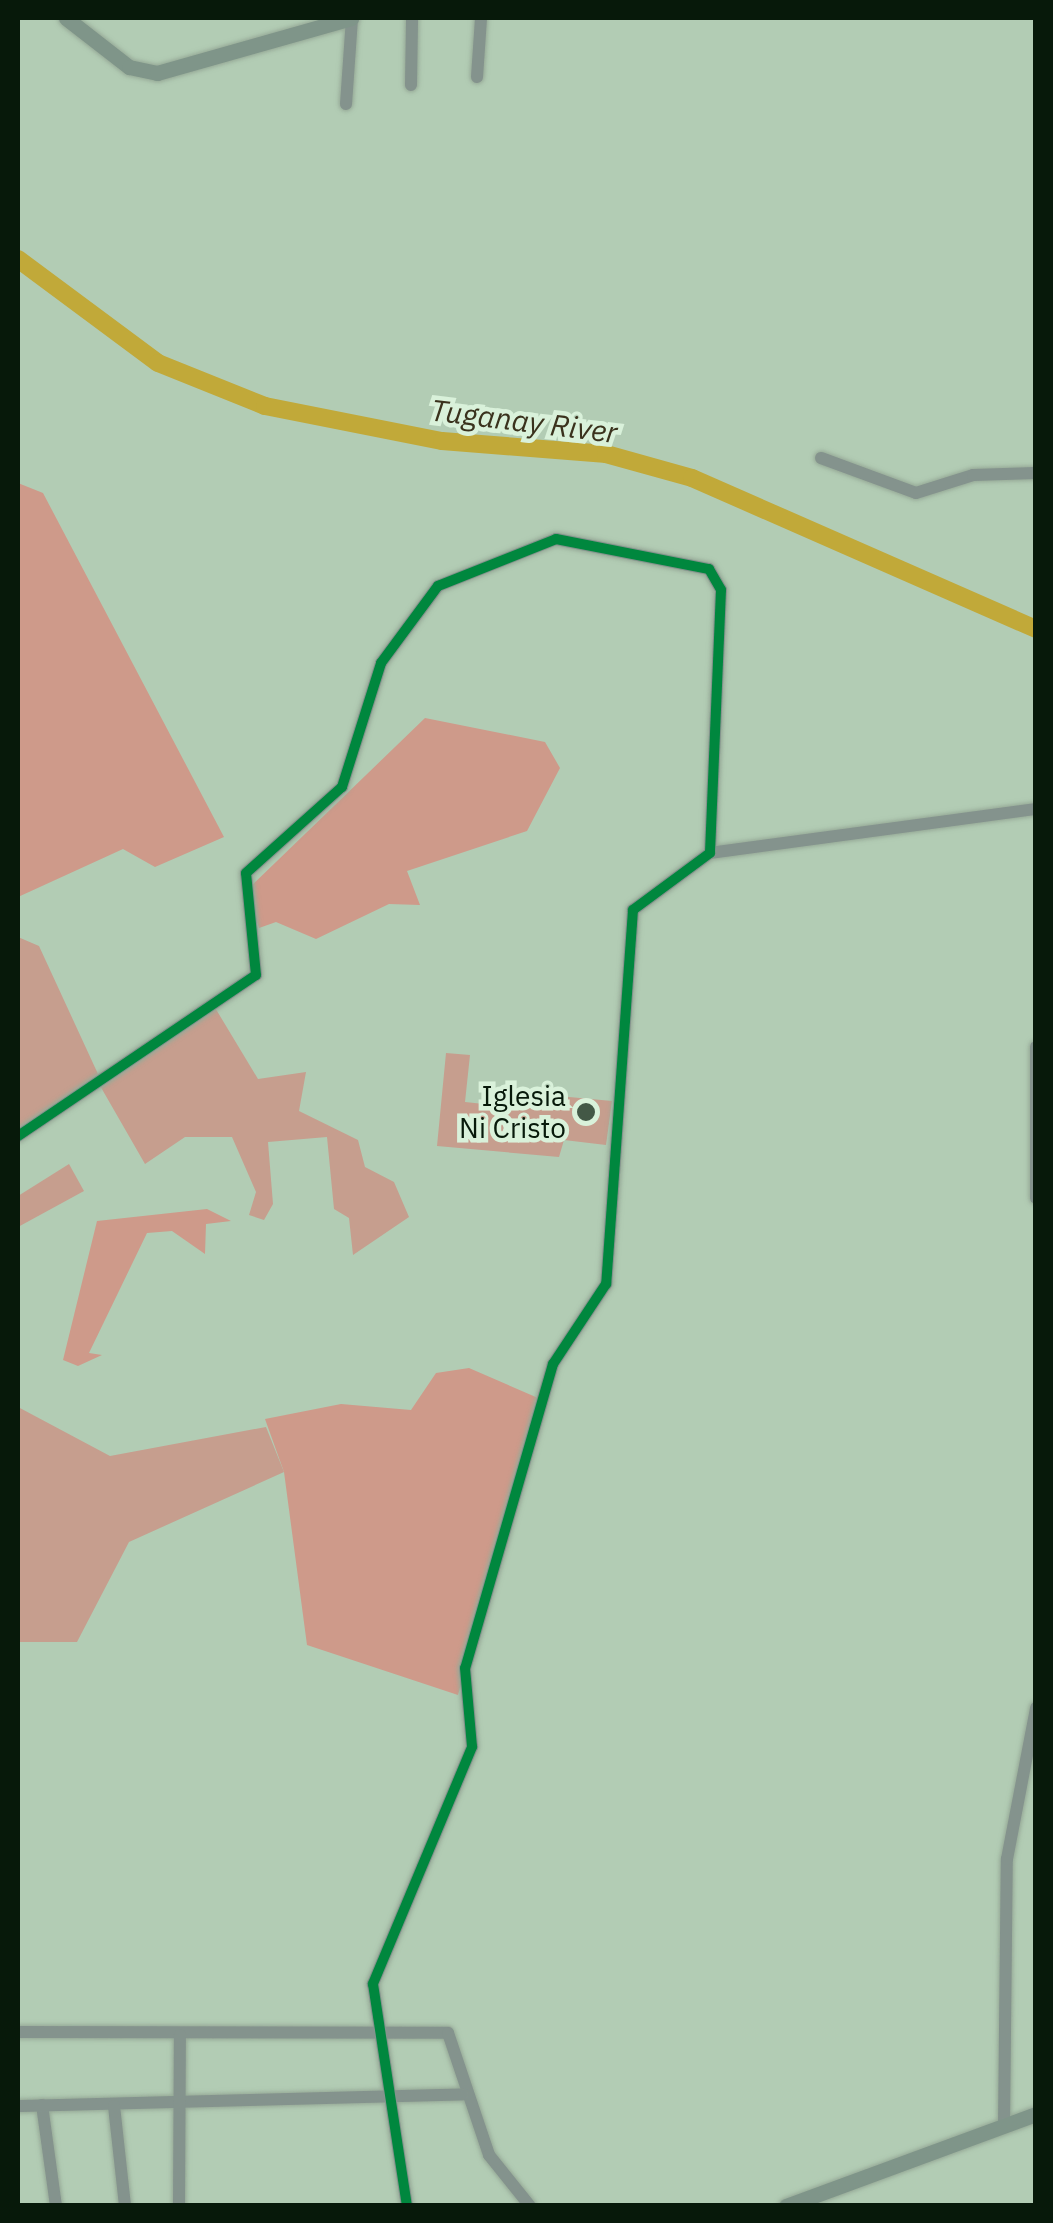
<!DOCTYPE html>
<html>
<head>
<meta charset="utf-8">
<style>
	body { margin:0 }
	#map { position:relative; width:1053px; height:2223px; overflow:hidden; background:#b2ccb4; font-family:"IBM Plex Sans",sans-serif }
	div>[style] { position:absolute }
	.green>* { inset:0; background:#c69e8e }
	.forest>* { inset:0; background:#ce9a8a }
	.river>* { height:18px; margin:-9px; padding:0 9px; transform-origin:9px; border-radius:9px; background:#c1a939 }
	.roads { filter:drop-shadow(0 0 2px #96a997) drop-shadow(0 0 2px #96a997) }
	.minor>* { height:12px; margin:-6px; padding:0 6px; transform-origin:6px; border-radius:6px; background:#84938d }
	.major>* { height:15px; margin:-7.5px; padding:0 7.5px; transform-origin:7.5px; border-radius:7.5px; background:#7f9589 }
	.cycleway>* { height:10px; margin:-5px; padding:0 5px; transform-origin:5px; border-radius:5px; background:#00873e }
	.dots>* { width:28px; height:28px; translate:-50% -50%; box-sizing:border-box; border:5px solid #d9f1da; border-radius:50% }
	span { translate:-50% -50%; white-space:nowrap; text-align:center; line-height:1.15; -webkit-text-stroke:9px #d9f1da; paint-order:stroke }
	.poi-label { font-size:28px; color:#07190a }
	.right { translate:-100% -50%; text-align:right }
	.water-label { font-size:30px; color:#3a321d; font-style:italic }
	.frame { position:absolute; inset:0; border:20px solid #07190a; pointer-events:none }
</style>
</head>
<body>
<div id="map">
	<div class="green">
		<i style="clip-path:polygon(18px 937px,39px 946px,98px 1074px,214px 1006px,258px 1079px,306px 1072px,299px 1111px,358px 1140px,365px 1167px,394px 1182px,409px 1217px,353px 1255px,349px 1218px,334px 1209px,327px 1137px,268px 1142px,273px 1204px,264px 1220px,249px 1215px,256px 1192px,232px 1137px,185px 1137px,145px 1164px,95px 1077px,18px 1130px)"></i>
		<i style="clip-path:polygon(446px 1053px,470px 1055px,465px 1102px,523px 1108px,537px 1094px,612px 1101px,606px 1145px,564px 1140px,559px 1157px,437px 1146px)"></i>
		<i style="clip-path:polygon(69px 1164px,84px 1191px,18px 1227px,18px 1196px)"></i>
		<i style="clip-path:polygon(18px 1407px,110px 1456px,266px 1427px,284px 1472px,129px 1542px,77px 1642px,18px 1642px)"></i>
	</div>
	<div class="forest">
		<i style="clip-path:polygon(18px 483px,43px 493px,224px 837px,155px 867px,123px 849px,18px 897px)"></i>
		<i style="clip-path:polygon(425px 718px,545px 742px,560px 768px,527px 831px,407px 871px,420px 905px,389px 904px,316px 939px,276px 922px,259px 928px,246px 891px)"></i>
		<i style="clip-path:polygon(207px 1209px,231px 1221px,206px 1224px,205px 1254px,172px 1231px,147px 1233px,89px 1353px,102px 1355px,78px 1366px,63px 1360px,97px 1221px)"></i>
		<i style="clip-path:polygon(469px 1368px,538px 1398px,458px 1695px,307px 1645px,284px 1472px,265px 1419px,341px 1404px,411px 1410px,436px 1373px)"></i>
	</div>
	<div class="river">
		<i style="left:18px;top:259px;width:174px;rotate:36.6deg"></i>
		<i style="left:158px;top:363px;width:115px;rotate:21.9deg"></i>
		<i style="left:265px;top:406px;width:180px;rotate:11.2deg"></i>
		<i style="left:442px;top:441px;width:165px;rotate:4.5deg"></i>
		<i style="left:606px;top:454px;width:89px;rotate:15.6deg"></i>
		<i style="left:692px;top:478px;width:376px;rotate:23.7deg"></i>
	</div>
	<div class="roads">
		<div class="minor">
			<i style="left:477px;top:77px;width:59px;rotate:-86.1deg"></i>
			<i style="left:411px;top:85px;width:67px;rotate:-89.1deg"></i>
			<i style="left:346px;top:104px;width:86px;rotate:-86deg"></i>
			<i style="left:821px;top:458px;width:101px;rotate:20.2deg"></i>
			<i style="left:916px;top:493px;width:60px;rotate:-17.5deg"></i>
			<i style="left:973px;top:475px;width:63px;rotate:-1.8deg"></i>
			<i style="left:710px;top:853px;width:329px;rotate:-7.7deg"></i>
			<i style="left:1036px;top:1047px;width:151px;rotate:90deg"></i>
			<i style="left:18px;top:1136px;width:287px;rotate:-34.1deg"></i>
			<i style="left:256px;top:975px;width:102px;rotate:-95.6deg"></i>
			<i style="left:246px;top:873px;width:129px;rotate:-41.9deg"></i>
			<i style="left:342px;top:787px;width:130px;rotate:-72.5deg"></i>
			<i style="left:381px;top:663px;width:96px;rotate:-53.5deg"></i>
			<i style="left:438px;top:586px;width:127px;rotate:-21.7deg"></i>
			<i style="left:556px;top:539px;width:156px;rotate:11.1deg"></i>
			<i style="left:709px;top:569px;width:24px;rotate:60deg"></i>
			<i style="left:721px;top:590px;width:263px;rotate:92.4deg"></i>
			<i style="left:710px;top:853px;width:96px;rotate:143.5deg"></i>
			<i style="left:633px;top:910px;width:375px;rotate:94.1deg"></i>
			<i style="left:606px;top:1284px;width:96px;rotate:123.5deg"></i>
			<i style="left:553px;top:1364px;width:316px;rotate:106.1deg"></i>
			<i style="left:465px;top:1668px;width:79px;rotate:84.9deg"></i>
			<i style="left:472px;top:1747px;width:257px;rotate:112.7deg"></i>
			<i style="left:373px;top:1984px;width:225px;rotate:81.3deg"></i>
			<i style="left:18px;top:2032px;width:430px;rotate:0.1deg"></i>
			<i style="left:448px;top:2033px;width:129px;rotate:71.4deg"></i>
			<i style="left:489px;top:2155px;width:65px;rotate:51.2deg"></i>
			<i style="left:42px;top:2105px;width:102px;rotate:82.1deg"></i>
			<i style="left:18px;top:2106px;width:445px;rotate:-1.5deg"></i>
			<i style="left:114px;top:2106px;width:101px;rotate:83.7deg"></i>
			<i style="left:1004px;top:2126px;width:267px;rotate:-89.4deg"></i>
			<i style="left:1007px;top:1859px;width:154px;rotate:-79.1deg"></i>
			<i style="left:179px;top:2206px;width:171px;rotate:-89.7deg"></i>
		</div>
		<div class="major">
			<i style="left:66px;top:18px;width:80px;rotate:37.9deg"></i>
			<i style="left:129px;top:67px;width:29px;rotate:12deg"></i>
			<i style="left:157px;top:73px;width:202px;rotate:-15.8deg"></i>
			<i style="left:786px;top:2206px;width:266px;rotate:-20.2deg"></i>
		</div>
	</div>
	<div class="cycleway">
		<i style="left:18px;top:1136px;width:287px;rotate:-34.1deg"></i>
		<i style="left:256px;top:975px;width:102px;rotate:-95.6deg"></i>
		<i style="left:246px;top:873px;width:129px;rotate:-41.9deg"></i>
		<i style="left:342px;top:787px;width:130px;rotate:-72.5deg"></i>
		<i style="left:381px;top:663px;width:96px;rotate:-53.5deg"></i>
		<i style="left:438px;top:586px;width:127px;rotate:-21.7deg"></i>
		<i style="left:556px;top:539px;width:156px;rotate:11.1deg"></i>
		<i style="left:709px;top:569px;width:24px;rotate:60deg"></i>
		<i style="left:721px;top:590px;width:263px;rotate:92.4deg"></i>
		<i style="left:710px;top:853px;width:96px;rotate:143.5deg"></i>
		<i style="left:633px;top:910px;width:375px;rotate:94.1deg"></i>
		<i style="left:606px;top:1284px;width:96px;rotate:123.5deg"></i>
		<i style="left:553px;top:1364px;width:316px;rotate:106.1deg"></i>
		<i style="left:465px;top:1668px;width:79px;rotate:84.9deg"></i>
		<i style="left:472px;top:1747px;width:257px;rotate:112.7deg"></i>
		<i style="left:373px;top:1984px;width:225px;rotate:81.3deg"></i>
	</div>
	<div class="dots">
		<i style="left:586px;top:1112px;background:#435846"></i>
	</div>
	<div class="poi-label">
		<span class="right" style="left:566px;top:1112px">Iglesia<br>Ni Cristo</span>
	</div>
	<div class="water-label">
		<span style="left:524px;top:421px;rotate:7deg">Tuganay River</span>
	</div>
	<div class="frame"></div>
</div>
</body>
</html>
